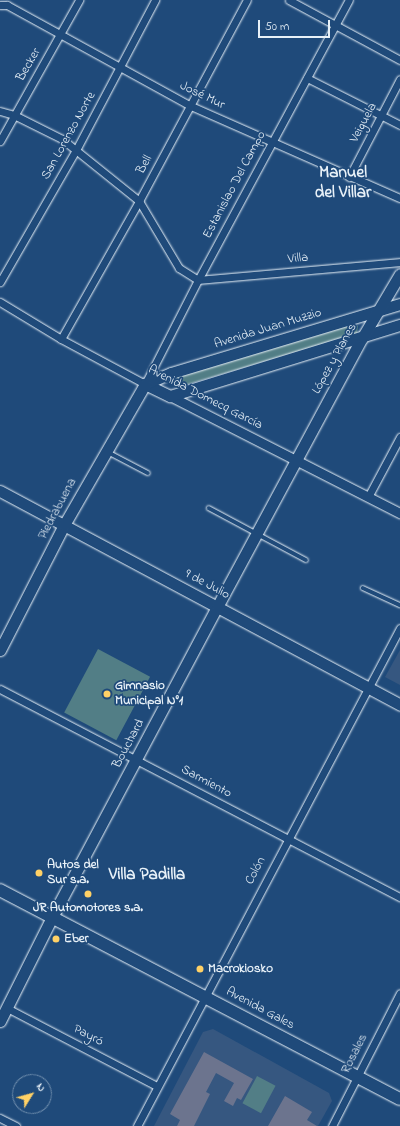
<!DOCTYPE html>
<html>
<head>
<meta charset="utf-8">
<style>
	body { margin:0 }
	#map { position:relative; width:400px; height:1126px; overflow:hidden; background:#1f4a7a; font-family:"Indie Flower",sans-serif }
	div>[style] { position:absolute }
	.built>* { inset:0; background:#365780 }
	.green>* { inset:0; background:#527e86; transform-origin:0 0 }
	.building>* { inset:0; background:#6c748e }
	.roads { filter:drop-shadow(0 0 1px #e8f1f8) drop-shadow(0 0 1px #e8f1f8) }
	.service>* { height:3.5px; margin:-1.75px; padding:0 1.75px; transform-origin:1.75px; border-radius:1.75px; background:#1f4a7a }
	.minor>* { height:7px; margin:-3.5px; padding:0 3.5px; transform-origin:3.5px; border-radius:3.5px; background:#1f4a7a }
	.tertiary>* { height:9px; margin:-4.5px; padding:0 4.5px; transform-origin:4.5px; border-radius:4.5px; background:#1f4a7a }
	.secondary>* { height:11px; margin:-5.5px; padding:0 5.5px; transform-origin:5.5px; border-radius:5.5px; background:#1f4a7a }
	.primary>* { height:12px; margin:-6px; padding:0 6px; transform-origin:6px; border-radius:6px; background:#1f4a7a }
	.dots>* { width:11px; height:11px; translate:-50% -50%; box-sizing:border-box; border:2px solid #1f4a7a; border-radius:50% }
	span { translate:-50% -50%; white-space:nowrap; text-align:center; line-height:1.15; -webkit-text-stroke:3.5px #1f4a7a; paint-order:stroke }
	.street-label { font-size:13px; color:#e8f1f8 }
	.poi-label { font-size:13px; color:#e8f1f8; font-weight:700 }
	.left { translate:0 -50%; text-align:left }
	.district-label { font-size:17px; color:#e8f1f8; font-weight:700 }
	.north { position:absolute; left:12px; top:1074px; width:40px; height:40px; box-sizing:border-box; background:#1f4a7a; border:1px solid #6f8dac; border-radius:50%; rotate:53deg; font-size:11px; font-weight:700; line-height:16px; text-align:center; color:#e8f1f8 }
	.north::after { content:''; display:block; margin:auto; width:14px; height:18px; background:#ffd166; clip-path:polygon(50% 0,100% 100%,50% 72%,0 100%) }
	.scale { position:absolute; left:258px; top:20px; width:72px; height:18px; box-sizing:border-box; border:2px solid #e8f1f8; border-top:0; padding-left:5px; font-size:12px; line-height:14px; white-space:nowrap; color:#e8f1f8; -webkit-text-stroke:3px #1f4a7a; paint-order:stroke }
</style>
</head>
<body>
<div id="map">
	<div class="built">
		<i style="clip-path:polygon(400px 650px,400px 685px,385px 677px)"></i>
		<i style="clip-path:polygon(213px 1029px,329px 1093px,332px 1101px,318px 1126px,154px 1126px,203px 1032px)"></i>
	</div>
	<div class="green">
		<i style="clip-path:polygon(354px 324px,358px 326px,357px 334px,178px 387px,174px 386px,173px 380px,176px 376px)"></i>
		<i style="left:98px;top:649px;width:59px;height:72px;rotate:28deg"></i>
		<i style="left:257px;top:1076px;width:21px;height:31px;rotate:28deg"></i>
	</div>
	<div class="building">
		<i style="clip-path:polygon(204px 1052px,253px 1079px,241px 1100px,237px 1098px,233px 1106px,224px 1101px,234px 1083px,216px 1073px,206px 1092px,210px 1094px,194px 1126px,177px 1126px,180px 1120px,170px 1114px)"></i>
		<i style="clip-path:polygon(285px 1096px,312px 1112px,307px 1120px,317px 1126px,268px 1126px)"></i>
	</div>
	<div class="roads">
		<div class="service">
			<i style="left:108px;top:452px;width:45px;rotate:27.7deg"></i>
			<i style="left:209px;top:508px;width:110px;rotate:28.2deg"></i>
			<i style="left:363px;top:588px;width:41px;rotate:24.7deg"></i>
		</div>
		<div class="minor">
			<i style="left:289px;top:0;width:126px;rotate:28.4deg"></i>
			<i style="left:0;top:5px;width:7px"></i>
			<i style="left:7px;top:5px;width:210px;rotate:28.8deg"></i>
			<i style="left:191px;top:106px;width:228px;rotate:23.8deg"></i>
			<i style="left:307px;top:78px;width:104px;rotate:26.8deg"></i>
			<i style="left:0;top:111px;width:15px;rotate:16deg"></i>
			<i style="left:14px;top:115px;width:54px;rotate:26.6deg"></i>
			<i style="left:62px;top:139px;width:99px;rotate:38.8deg"></i>
			<i style="left:139px;top:201px;width:78px;rotate:59.2deg"></i>
			<i style="left:179px;top:268px;width:22px;rotate:32deg"></i>
			<i style="left:198px;top:280px;width:203px;rotate:-5.1deg"></i>
			<i style="left:0;top:141px;width:162px;rotate:-60.7deg"></i>
			<i style="left:349px;top:177px;width:110px;rotate:-62.5deg"></i>
			<i style="left:0;top:282px;width:152px;rotate:-60.1deg"></i>
			<i style="left:76px;top:150px;width:170px;rotate:-62.2deg"></i>
			<i style="left:0;top:302px;width:71px;rotate:31.2deg"></i>
			<i style="left:61px;top:339px;width:95px;rotate:28.2deg"></i>
			<i style="left:145px;top:384px;width:117px;rotate:-63deg"></i>
			<i style="left:198px;top:280px;width:318px;rotate:-61.7deg"></i>
			<i style="left:61px;top:339px;width:159px;rotate:-60.5deg"></i>
			<i style="left:139px;top:201px;width:228px;rotate:-61.8deg"></i>
			<i style="left:368px;top:497px;width:68px;rotate:-61.9deg"></i>
			<i style="left:0;top:689px;width:451px;rotate:27.5deg"></i>
			<i style="left:7px;top:1008px;width:169px;rotate:27.5deg"></i>
			<i style="left:0;top:1118px;width:18px;rotate:27deg"></i>
			<i style="left:137px;top:1126px;width:563px;rotate:-62.16deg"></i>
			<i style="left:332px;top:1126px;width:149px;rotate:-62.9deg"></i>
		</div>
		<div class="tertiary">
			<i style="left:170px;top:396px;width:258px;rotate:27deg"></i>
		</div>
		<div class="secondary">
			<i style="left:145px;top:384px;width:28px;rotate:26deg"></i>
			<i style="left:170px;top:396px;width:241px;rotate:-17.2deg"></i>
			<i style="left:145px;top:384px;width:28px;rotate:-23deg"></i>
			<i style="left:171px;top:373px;width:239px;rotate:-16.8deg"></i>
			<i style="left:0;top:491px;width:454px;rotate:28.1deg"></i>
			<i style="left:0;top:650px;width:140px;rotate:-62.9deg"></i>
			<i style="left:64px;top:525px;width:163px;rotate:-60.1deg"></i>
			<i style="left:0;top:1021px;width:116px;rotate:-63.4deg"></i>
			<i style="left:52px;top:917px;width:351px;rotate:-62deg"></i>
			<i style="left:217px;top:607px;width:306px;rotate:-61.7deg"></i>
			<i style="left:362px;top:338px;width:74px;rotate:-59.3deg"></i>
		</div>
		<div class="primary">
			<i style="left:0;top:890px;width:451px;rotate:27.6deg"></i>
		</div>
	</div>
	<div class="dots">
		<i style="left:107px;top:694px;background:#ffd166"></i>
		<i style="left:39px;top:873px;background:#ffd166"></i>
		<i style="left:88px;top:894px;background:#ffd166"></i>
		<i style="left:56px;top:939px;background:#ffd166"></i>
		<i style="left:200px;top:969px;background:#ffd166"></i>
	</div>
	<div class="street-label">
		<span style="left:29px;top:65px;rotate:-60deg">Becker</span>
		<span style="left:202px;top:96px;rotate:26deg">José Mur</span>
		<span style="left:364px;top:123px;rotate:-62deg">Veiguela</span>
		<span style="left:69px;top:136px;rotate:-61deg">San Lorenzo Norte</span>
		<span style="left:145px;top:165px;rotate:-61deg">Bell</span>
		<span style="left:235px;top:185px;rotate:-62deg">Estanislao Del Campo</span>
		<span style="left:298px;top:259px;rotate:-5deg">Villa</span>
		<span style="left:268px;top:329px;rotate:-17deg">Avenida Juan Muzzio</span>
		<span style="left:335px;top:359px;rotate:-61deg">López y Planes</span>
		<span style="left:205px;top:398px;rotate:27deg">Avenida Domecq García</span>
		<span style="left:58px;top:509px;rotate:-62deg">Piedrabuena</span>
		<span style="left:207px;top:585px;rotate:28deg">9 de Julio</span>
		<span style="left:129px;top:744px;rotate:-62deg">Bouchard</span>
		<span style="left:206px;top:782px;rotate:28deg">Sarmiento</span>
		<span style="left:256px;top:871px;rotate:-62deg">Colón</span>
		<span style="left:260px;top:1009px;rotate:28deg">Avenida Gales</span>
		<span style="left:88px;top:1036px;rotate:27deg">Payró</span>
		<span style="left:355px;top:1054px;rotate:-63deg">Rosales</span>
	</div>
	<div class="poi-label">
		<span class="left" style="left:115px;top:694px">Gimnasio<br>Municipal N°1</span>
		<span class="left" style="left:47px;top:873px">Autos del<br>Sur s.a.</span>
		<span style="left:88px;top:908px">JR Automotores s.a.</span>
		<span class="left" style="left:64px;top:939px">Eber</span>
		<span class="left" style="left:208px;top:969px">Macrokiosko</span>
	</div>
	<div class="district-label">
		<span style="left:343px;top:183px">Manuel<br>del Villar</span>
		<span style="left:147px;top:875px">Villa Padilla</span>
	</div>
	<div class="north">N</div>
	<div class="scale">50 m</div>
</div>
</body>
</html>
